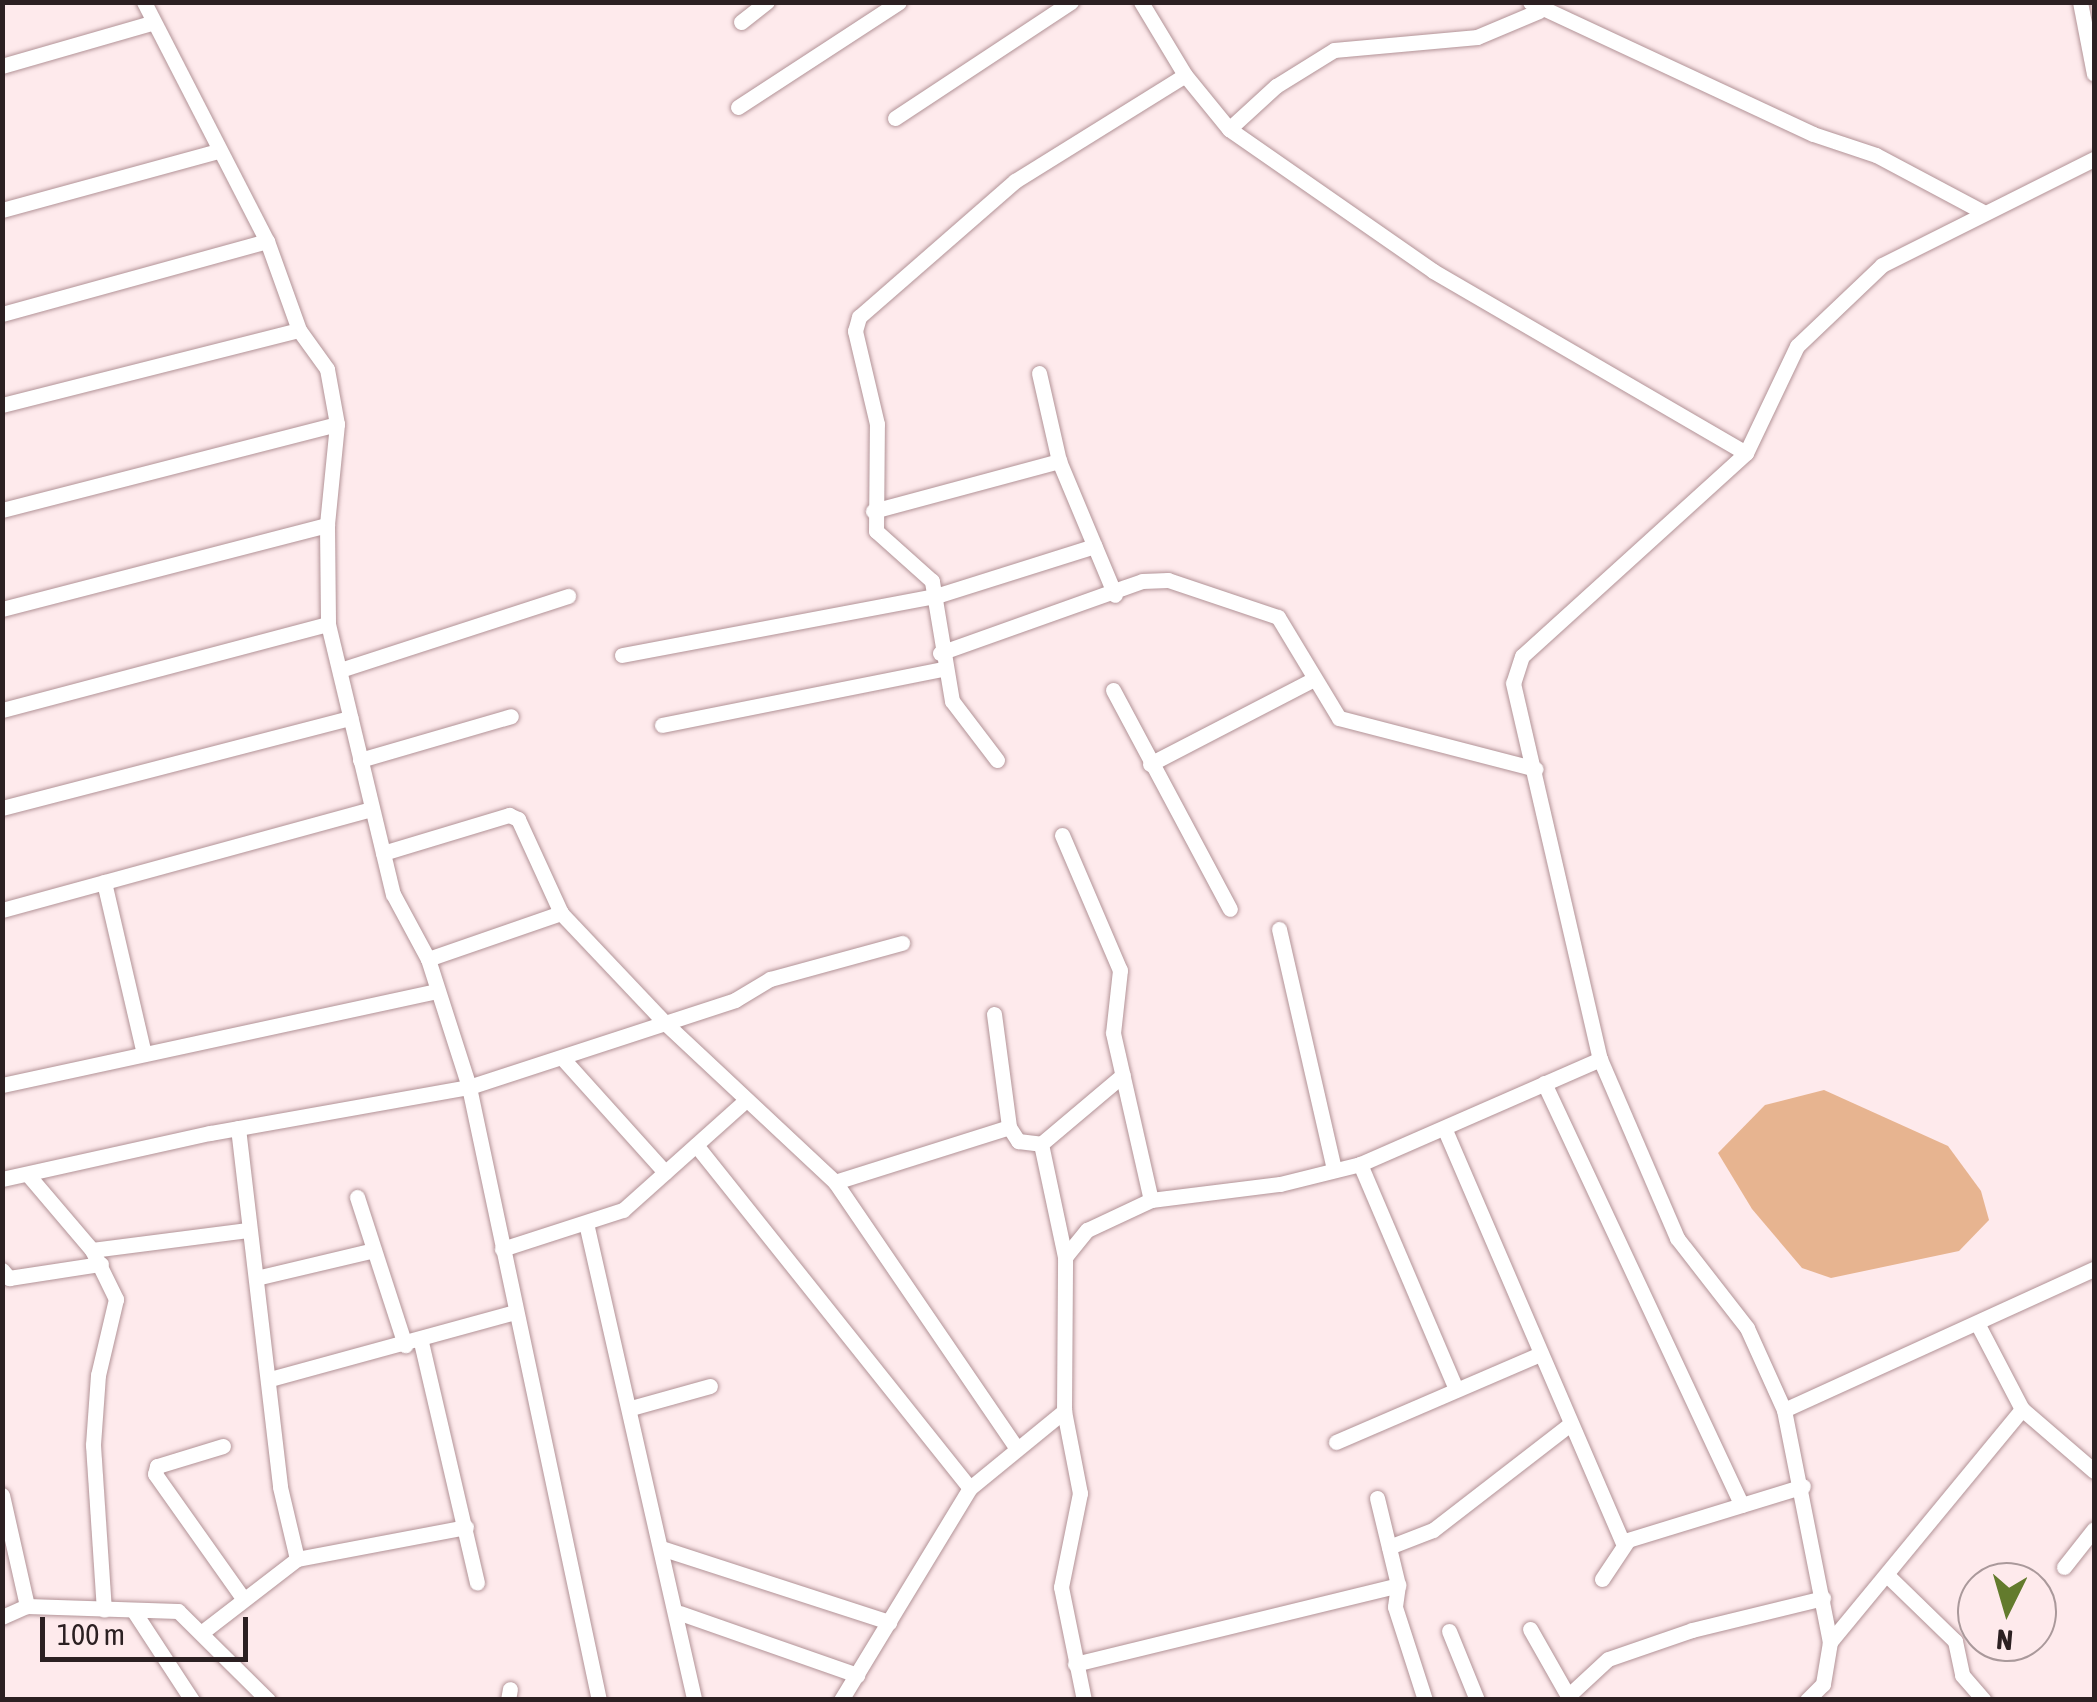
<!DOCTYPE html>
<html>
<head>
<meta charset="utf-8">
<style>
	body { margin:0 }
	#map { position:relative; width:2097px; height:1702px; overflow:hidden; background:#feeaec; font-family:"Asap Condensed",sans-serif }
	div>[style] { position:absolute }
	.green>* { inset:0; background:#e7b490 }
	.roads { filter:drop-shadow(0 0 2px #b29397) drop-shadow(0 0 2px #b29397) }
	.street>* { height:15px; margin:-7.5px; padding:0 7.5px; transform-origin:7.5px; border-radius:7.5px; background:#fff }
	span { translate:-50% -50%; white-space:nowrap; text-align:center; line-height:1.15; -webkit-text-stroke:9px #feeaec; paint-order:stroke }
	.frame { position:absolute; inset:0; border:5px solid #2c2022; pointer-events:none }
	.north { position:absolute; left:1957px; top:1562px; width:100px; height:100px; box-sizing:border-box; background:#feeaec; border:2px solid #aa999b; border-radius:50%; rotate:185deg; font-size:28px; font-weight:700; line-height:40px; text-align:center; color:#2c2022 }
	.north::after { content:''; display:block; margin:auto; width:35px; height:45px; background:#637b2d; clip-path:polygon(50% 0,100% 100%,50% 72%,0 100%) }
	.scale { position:absolute; left:40px; top:1617px; width:208px; height:45px; box-sizing:border-box; border:5px solid #2c2022; border-top:0; padding-left:12px; font-size:30px; line-height:35px; white-space:nowrap; color:#2c2022; -webkit-text-stroke:8px #feeaec; paint-order:stroke }
</style>
</head>
<body>
<div id="map">
	<div class="green">
		<i style="clip-path:polygon(1824px 1090px,1948px 1146px,1981px 1191px,1989px 1220px,1959px 1251px,1831px 1278px,1802px 1268px,1752px 1209px,1718px 1153px,1765px 1105px)"></i>
	</div>
	<div class="roads">
		<div class="street">
			<i style="left:144px;top:2px;width:269px;rotate:62.8deg"></i>
			<i style="left:267px;top:241px;width:95px;rotate:70.2deg"></i>
			<i style="left:299px;top:330px;width:48px;rotate:54.3deg"></i>
			<i style="left:327px;top:369px;width:56px;rotate:79.7deg"></i>
			<i style="left:337px;top:424px;width:101px;rotate:95.7deg"></i>
			<i style="left:327px;top:525px;width:99px;rotate:89.4deg"></i>
			<i style="left:328px;top:624px;width:278px;rotate:76.5deg"></i>
			<i style="left:393px;top:894px;width:74px;rotate:61.7deg"></i>
			<i style="left:428px;top:959px;width:134px;rotate:72.2deg"></i>
			<i style="left:469px;top:1087px;width:627px;rotate:78.03deg"></i>
			<i style="left:1141px;top:2px;width:85px;rotate:58.9deg"></i>
			<i style="left:1185px;top:75px;width:70px;rotate:50.8deg"></i>
			<i style="left:1229px;top:129px;width:249px;rotate:34.8deg"></i>
			<i style="left:1433px;top:271px;width:362px;rotate:30.2deg"></i>
			<i style="left:1746px;top:453px;width:119px;rotate:-64.5deg"></i>
			<i style="left:1797px;top:346px;width:117px;rotate:-43.6deg"></i>
			<i style="left:1882px;top:265px;width:237px;rotate:-26.6deg"></i>
			<i style="left:1530px;top:2px;width:312px;rotate:25deg"></i>
			<i style="left:1813px;top:134px;width:66px;rotate:18.4deg"></i>
			<i style="left:1876px;top:155px;width:121px;rotate:28deg"></i>
			<i style="left:2080px;top:2px;width:73px;rotate:79deg"></i>
			<i style="left:741px;top:22px;width:33px;rotate:-38deg"></i>
			<i style="left:2px;top:66px;width:155px;rotate:-16.1deg"></i>
			<i style="left:738px;top:107px;width:192px;rotate:-33.1deg"></i>
			<i style="left:895px;top:118px;width:211px;rotate:-33.4deg"></i>
			<i style="left:1229px;top:129px;width:64px;rotate:-42.5deg"></i>
			<i style="left:1276px;top:86px;width:68px;rotate:-31.8deg"></i>
			<i style="left:1334px;top:50px;width:144px;rotate:-5.2deg"></i>
			<i style="left:1477px;top:37px;width:67px;rotate:-22.8deg"></i>
			<i style="left:2px;top:210px;width:223px;rotate:-15.3deg"></i>
			<i style="left:2px;top:314px;width:275px;rotate:-15.4deg"></i>
			<i style="left:1039px;top:373px;width:90px;rotate:77.2deg"></i>
			<i style="left:1059px;top:461px;width:145px;rotate:67.3deg"></i>
			<i style="left:2px;top:405px;width:306px;rotate:-14.2deg"></i>
			<i style="left:1746px;top:453px;width:302px;rotate:137.8deg"></i>
			<i style="left:1522px;top:656px;width:28px;rotate:108deg"></i>
			<i style="left:1513px;top:683px;width:386px;rotate:77deg"></i>
			<i style="left:1600px;top:1059px;width:195px;rotate:66.7deg"></i>
			<i style="left:1677px;top:1238px;width:114px;rotate:52.1deg"></i>
			<i style="left:1747px;top:1328px;width:90px;rotate:65.7deg"></i>
			<i style="left:1784px;top:1410px;width:237px;rotate:78.8deg"></i>
			<i style="left:1830px;top:1642px;width:43px;rotate:99.5deg"></i>
			<i style="left:1823px;top:1684px;width:23px;rotate:135deg"></i>
			<i style="left:2px;top:510px;width:346px;rotate:-14.4deg"></i>
			<i style="left:873px;top:511px;width:193px;rotate:-15deg"></i>
			<i style="left:2px;top:609px;width:336px;rotate:-14.5deg"></i>
			<i style="left:940px;top:653px;width:214px;rotate:-19.6deg"></i>
			<i style="left:1142px;top:581px;width:26px;rotate:-2deg"></i>
			<i style="left:1168px;top:580px;width:116px;rotate:18.6deg"></i>
			<i style="left:1278px;top:617px;width:118px;rotate:58.9deg"></i>
			<i style="left:1339px;top:718px;width:203px;rotate:14.5deg"></i>
			<i style="left:622px;top:655px;width:323px;rotate:-10.7deg"></i>
			<i style="left:939px;top:595px;width:163px;rotate:-17.5deg"></i>
			<i style="left:340px;top:670px;width:240px;rotate:-18deg"></i>
			<i style="left:1113px;top:690px;width:248px;rotate:61.9deg"></i>
			<i style="left:2px;top:710px;width:337px;rotate:-14.8deg"></i>
			<i style="left:662px;top:725px;width:286px;rotate:-11.3deg"></i>
			<i style="left:360px;top:760px;width:157px;rotate:-16.2deg"></i>
			<i style="left:997px;top:760px;width:74px;rotate:-127.3deg"></i>
			<i style="left:952px;top:701px;width:122px;rotate:-99.5deg"></i>
			<i style="left:932px;top:581px;width:75px;rotate:-138.2deg"></i>
			<i style="left:876px;top:531px;width:107px;rotate:-89.5deg"></i>
			<i style="left:877px;top:424px;width:96px;rotate:-103.3deg"></i>
			<i style="left:855px;top:331px;width:15px;rotate:-74deg"></i>
			<i style="left:859px;top:317px;width:207px;rotate:-41.1deg"></i>
			<i style="left:1015px;top:181px;width:200px;rotate:-31.9deg"></i>
			<i style="left:1150px;top:764px;width:185px;rotate:-27.4deg"></i>
			<i style="left:2px;top:808px;width:360px;rotate:-14.5deg"></i>
			<i style="left:1062px;top:835px;width:147px;rotate:66.8deg"></i>
			<i style="left:1120px;top:970px;width:63px;rotate:96.3deg"></i>
			<i style="left:1113px;top:1033px;width:171px;rotate:77.2deg"></i>
			<i style="left:383px;top:853px;width:132px;rotate:-16.8deg"></i>
			<i style="left:509px;top:815px;width:10px;rotate:24deg"></i>
			<i style="left:518px;top:819px;width:103px;rotate:65.4deg"></i>
			<i style="left:104px;top:882px;width:172px;rotate:76.9deg"></i>
			<i style="left:2px;top:910px;width:383px;rotate:-15.3deg"></i>
			<i style="left:1279px;top:929px;width:247px;rotate:77.1deg"></i>
			<i style="left:428px;top:959px;width:141px;rotate:-19.1deg"></i>
			<i style="left:561px;top:913px;width:149px;rotate:46.6deg"></i>
			<i style="left:663px;top:1021px;width:236px;rotate:43.1deg"></i>
			<i style="left:835px;top:1182px;width:320px;rotate:55.7deg"></i>
			<i style="left:994px;top:1014px;width:114px;rotate:82.4deg"></i>
			<i style="left:1009px;top:1127px;width:17px;rotate:57deg"></i>
			<i style="left:1018px;top:1141px;width:23px;rotate:7deg"></i>
			<i style="left:1041px;top:1144px;width:107px;rotate:-40.1deg"></i>
			<i style="left:564px;top:1060px;width:151px;rotate:48deg"></i>
			<i style="left:1544px;top:1083px;width:466px;rotate:64.9deg"></i>
			<i style="left:2px;top:1085px;width:445px;rotate:-12.2deg"></i>
			<i style="left:238px;top:1128px;width:361px;rotate:83.3deg"></i>
			<i style="left:280px;top:1487px;width:74px;rotate:76.7deg"></i>
			<i style="left:1445px;top:1130px;width:452px;rotate:66.7deg"></i>
			<i style="left:1041px;top:1144px;width:116px;rotate:78deg"></i>
			<i style="left:696px;top:1145px;width:439px;rotate:51.4deg"></i>
			<i style="left:1360px;top:1164px;width:245px;rotate:66.9deg"></i>
			<i style="left:29px;top:1176px;width:97px;rotate:49.6deg"></i>
			<i style="left:92px;top:1250px;width:55px;rotate:63.9deg"></i>
			<i style="left:116px;top:1299px;width:78px;rotate:103.3deg"></i>
			<i style="left:98px;top:1375px;width:70px;rotate:94.1deg"></i>
			<i style="left:93px;top:1445px;width:165px;rotate:86.2deg"></i>
			<i style="left:2px;top:1179px;width:213px;rotate:-12.5deg"></i>
			<i style="left:210px;top:1133px;width:263px;rotate:-10.1deg"></i>
			<i style="left:469px;top:1087px;width:280px;rotate:-18.1deg"></i>
			<i style="left:735px;top:1000px;width:41px;rotate:-31deg"></i>
			<i style="left:770px;top:979px;width:137px;rotate:-15.3deg"></i>
			<i style="left:835px;top:1182px;width:182px;rotate:-17.5deg"></i>
			<i style="left:357px;top:1197px;width:156px;rotate:72deg"></i>
			<i style="left:586px;top:1223px;width:489px;rotate:77.2deg"></i>
			<i style="left:502px;top:1249px;width:127px;rotate:-17.9deg"></i>
			<i style="left:623px;top:1210px;width:165px;rotate:-41.8deg"></i>
			<i style="left:92px;top:1250px;width:157px;rotate:-7.3deg"></i>
			<i style="left:2px;top:1270px;width:11px;rotate:49deg"></i>
			<i style="left:9px;top:1278px;width:93px;rotate:-8.7deg"></i>
			<i style="left:256px;top:1278px;width:121px;rotate:-13.3deg"></i>
			<i style="left:1977px;top:1323px;width:97px;rotate:62.4deg"></i>
			<i style="left:2022px;top:1409px;width:95px;rotate:40.7deg"></i>
			<i style="left:421px;top:1342px;width:247px;rotate:76.9deg"></i>
			<i style="left:270px;top:1379px;width:254px;rotate:-15.3deg"></i>
			<i style="left:631px;top:1408px;width:82px;rotate:-15.6deg"></i>
			<i style="left:1784px;top:1410px;width:341px;rotate:-24.5deg"></i>
			<i style="left:1064px;top:1411px;width:84px;rotate:79deg"></i>
			<i style="left:1080px;top:1493px;width:96px;rotate:101.4deg"></i>
			<i style="left:1061px;top:1587px;width:115px;rotate:78.5deg"></i>
			<i style="left:1336px;top:1442px;width:222px;rotate:-23.3deg"></i>
			<i style="left:223px;top:1446px;width:69px;rotate:163.1deg"></i>
			<i style="left:157px;top:1466px;width:8px;rotate:104deg"></i>
			<i style="left:155px;top:1474px;width:151px;rotate:54.7deg"></i>
			<i style="left:2px;top:1495px;width:114px;rotate:77.3deg"></i>
			<i style="left:1377px;top:1498px;width:89px;rotate:76.4deg"></i>
			<i style="left:1398px;top:1585px;width:22px;rotate:98deg"></i>
			<i style="left:1395px;top:1607px;width:98px;rotate:72.1deg"></i>
			<i style="left:1389px;top:1547px;width:47px;rotate:-21.1deg"></i>
			<i style="left:1433px;top:1530px;width:173px;rotate:-37.7deg"></i>
			<i style="left:664px;top:1549px;width:237px;rotate:18deg"></i>
			<i style="left:2064px;top:1567px;width:48px;rotate:-51.7deg"></i>
			<i style="left:1889px;top:1577px;width:92px;rotate:44.1deg"></i>
			<i style="left:1955px;top:1641px;width:35px;rotate:78deg"></i>
			<i style="left:1962px;top:1675px;width:33px;rotate:49deg"></i>
			<i style="left:1602px;top:1579px;width:47px;rotate:-56.3deg"></i>
			<i style="left:1628px;top:1540px;width:183px;rotate:-17.1deg"></i>
			<i style="left:133px;top:1610px;width:108px;rotate:56.8deg"></i>
			<i style="left:680px;top:1613px;width:188px;rotate:19.3deg"></i>
			<i style="left:2px;top:1617px;width:27px;rotate:-24deg"></i>
			<i style="left:27px;top:1606px;width:151px;rotate:1.9deg"></i>
			<i style="left:178px;top:1611px;width:127px;rotate:44.7deg"></i>
			<i style="left:1530px;top:1629px;width:77px;rotate:60.4deg"></i>
			<i style="left:1568px;top:1696px;width:54px;rotate:-42.8deg"></i>
			<i style="left:1608px;top:1659px;width:89px;rotate:-19deg"></i>
			<i style="left:1692px;top:1630px;width:135px;rotate:-13.7deg"></i>
			<i style="left:1449px;top:1631px;width:74px;rotate:67.9deg"></i>
			<i style="left:201px;top:1633px;width:121px;rotate:-37.6deg"></i>
			<i style="left:297px;top:1559px;width:172px;rotate:-10.7deg"></i>
			<i style="left:1830px;top:1642px;width:302px;rotate:-50.5deg"></i>
			<i style="left:1075px;top:1664px;width:333px;rotate:-13.7deg"></i>
			<i style="left:508px;top:1700px;width:11px;rotate:-80deg"></i>
			<i style="left:841px;top:1700px;width:248px;rotate:-58.7deg"></i>
			<i style="left:970px;top:1488px;width:122px;rotate:-39.3deg"></i>
			<i style="left:1064px;top:1411px;width:154px;rotate:-89.6deg"></i>
			<i style="left:1065px;top:1257px;width:35px;rotate:-51deg"></i>
			<i style="left:1087px;top:1230px;width:71px;rotate:-25.1deg"></i>
			<i style="left:1151px;top:1200px;width:130px;rotate:-7.1deg"></i>
			<i style="left:1280px;top:1184px;width:82px;rotate:-14deg"></i>
			<i style="left:1360px;top:1164px;width:262px;rotate:-23.6deg"></i>
		</div>
	</div>
	<div class="frame"></div>
	<div class="north">N</div>
	<div class="scale">100 m</div>
</div>
</body>
</html>
